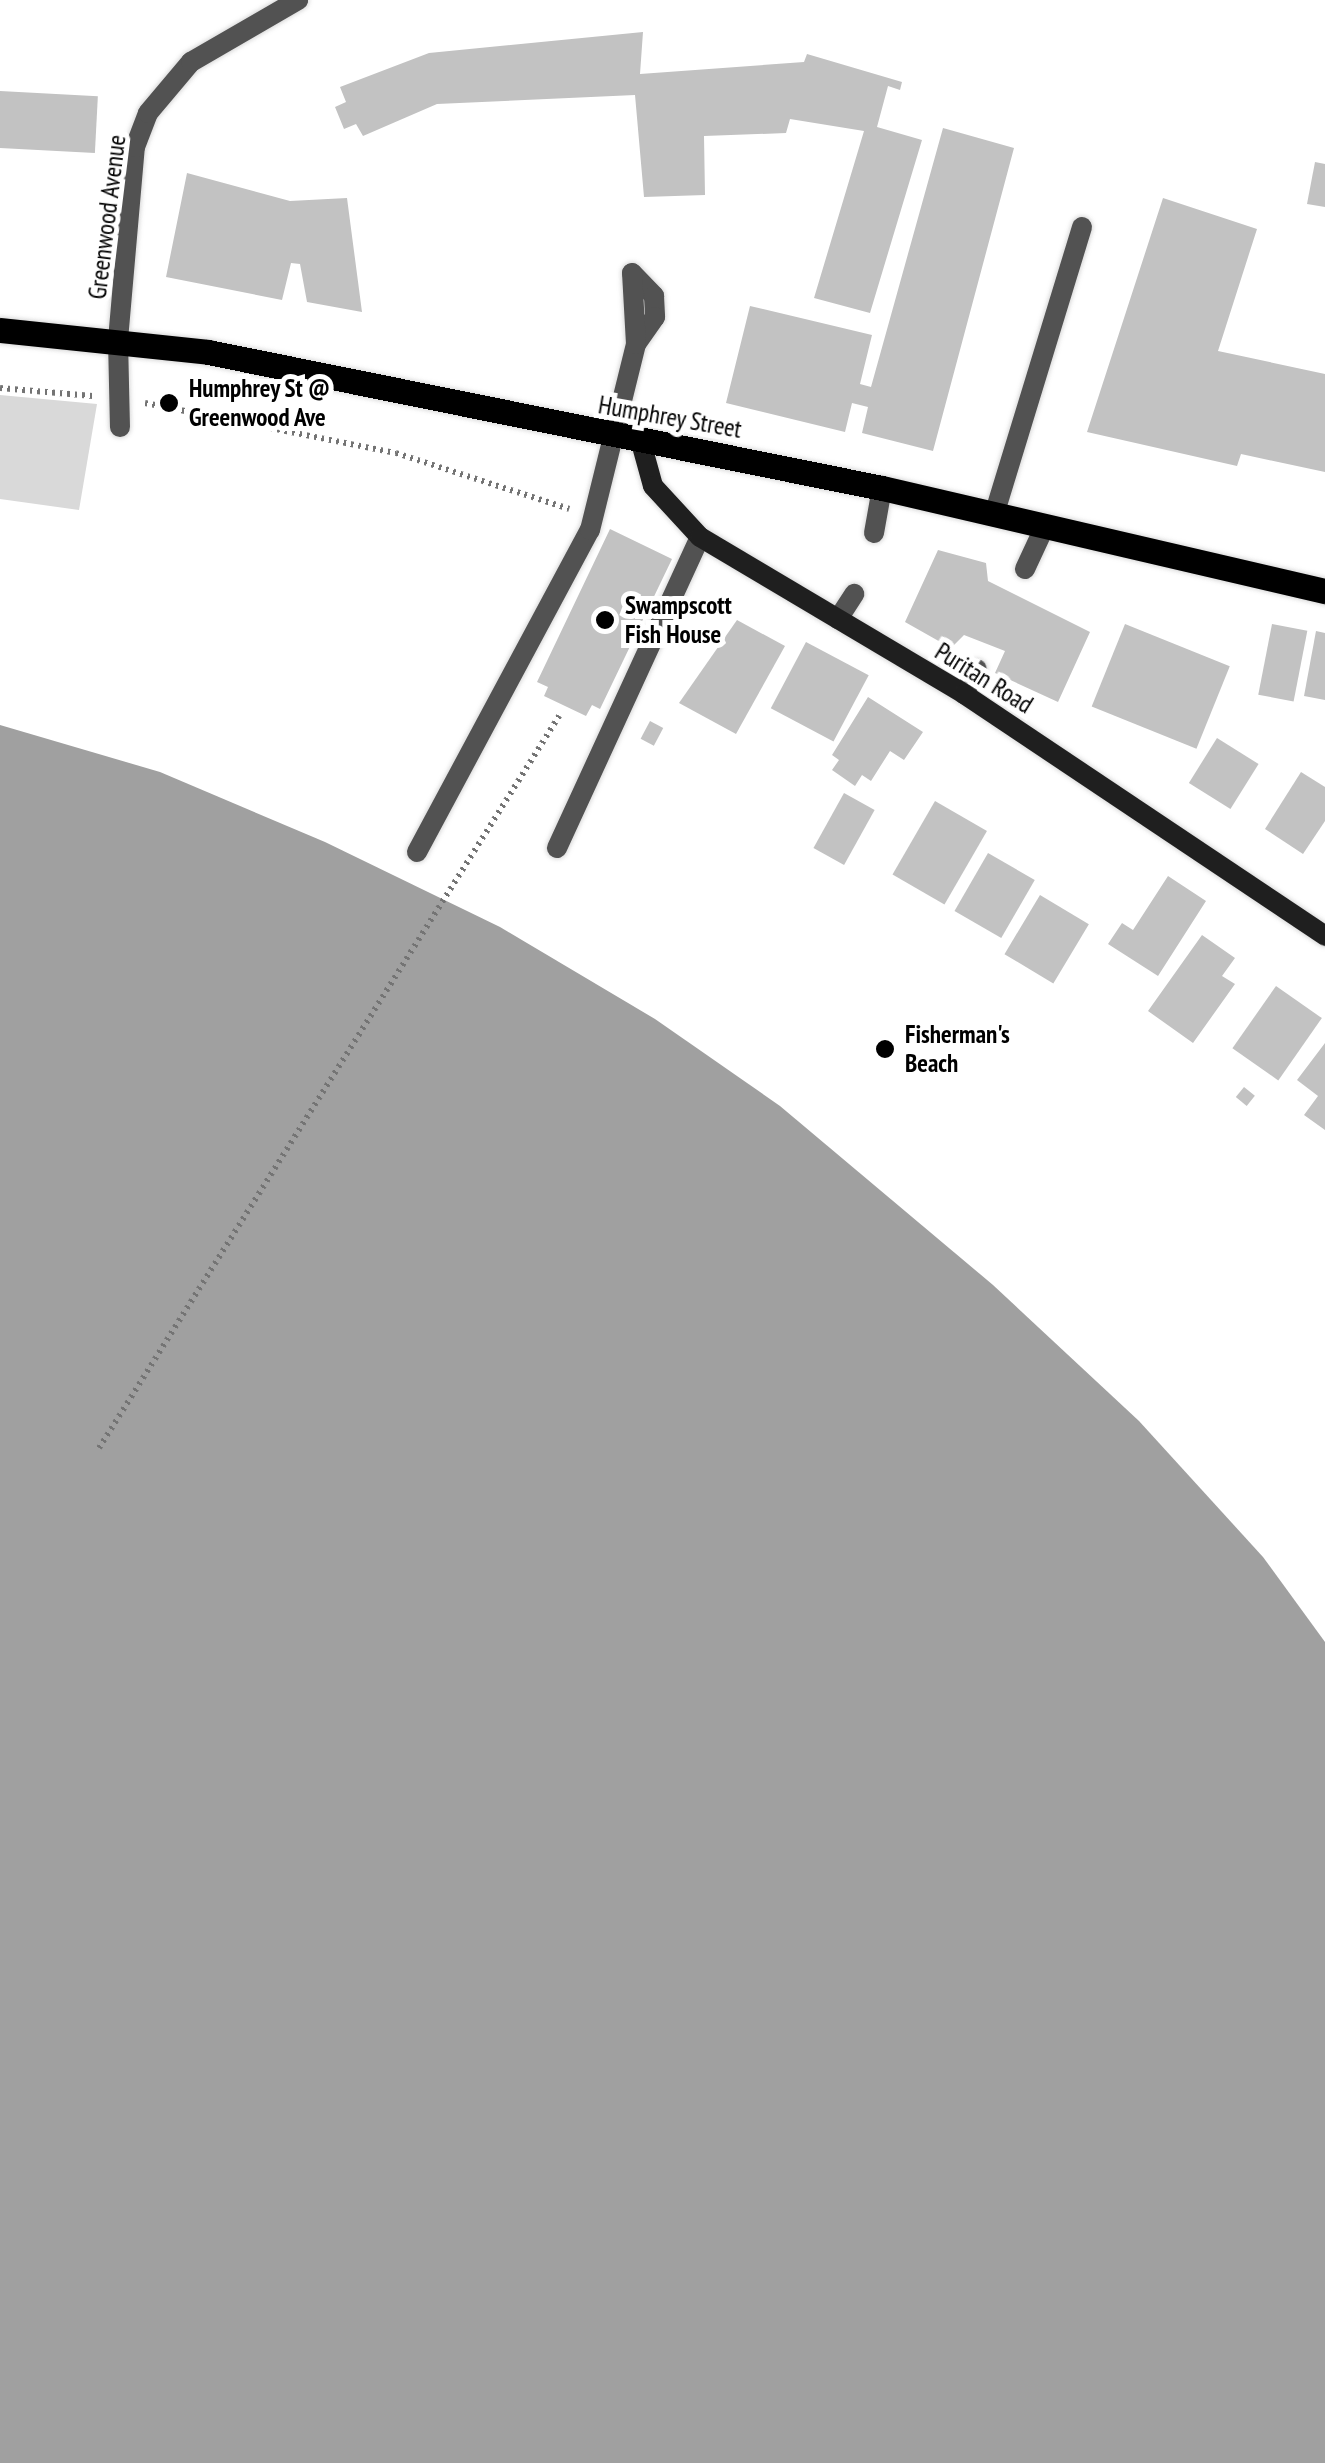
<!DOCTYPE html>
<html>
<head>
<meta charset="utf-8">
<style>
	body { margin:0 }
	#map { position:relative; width:1325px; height:2463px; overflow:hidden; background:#fff; font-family:"PT Sans Narrow",sans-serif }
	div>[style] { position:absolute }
	.green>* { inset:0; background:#d9d9d9 }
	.water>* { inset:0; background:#a0a0a0 }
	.building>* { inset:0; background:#c2c2c2; transform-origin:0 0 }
	.path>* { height:6px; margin-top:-3px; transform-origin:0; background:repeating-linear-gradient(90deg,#747474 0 2.5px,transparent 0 7.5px) }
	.roads { filter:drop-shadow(0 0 2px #dbdbdb) drop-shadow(0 0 2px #dbdbdb) }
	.lane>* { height:20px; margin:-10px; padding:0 10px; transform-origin:10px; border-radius:10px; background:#525252 }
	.street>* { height:20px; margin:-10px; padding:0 10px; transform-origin:10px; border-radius:10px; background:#525252 }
	.secondary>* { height:20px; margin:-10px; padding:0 10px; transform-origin:10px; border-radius:10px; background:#1f1f1f }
	.primary>* { height:25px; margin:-12.5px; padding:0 12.5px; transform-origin:12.5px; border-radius:12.5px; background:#000 }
	.dots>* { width:28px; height:28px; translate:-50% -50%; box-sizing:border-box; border:5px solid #fff; border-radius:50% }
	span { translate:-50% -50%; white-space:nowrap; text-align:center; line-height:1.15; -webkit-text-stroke:10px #fff; paint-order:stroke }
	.street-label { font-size:25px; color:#000 }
	.poi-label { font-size:25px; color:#000; font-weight:700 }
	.left { translate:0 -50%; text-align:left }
</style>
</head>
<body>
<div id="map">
	<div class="green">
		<i style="clip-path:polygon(0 395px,97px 404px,79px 510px,0 499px)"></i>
	</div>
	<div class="water">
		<i style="clip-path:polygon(0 725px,160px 772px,325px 842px,500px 927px,655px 1019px,780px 1106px,993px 1285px,1139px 1421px,1263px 1557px,1325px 1642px,1325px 2463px,0 2463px)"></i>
	</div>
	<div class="building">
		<i style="clip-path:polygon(643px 32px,640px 74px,804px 62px,807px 54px,902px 82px,900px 90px,888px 86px,877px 127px,922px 140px,870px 313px,814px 298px,864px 131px,790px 119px,786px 133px,704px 136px,705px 195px,644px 197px,635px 95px,437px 104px,363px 136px,356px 124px,344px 129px,335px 107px,346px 102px,340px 87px,429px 53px)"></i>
		<i style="left:0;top:91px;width:98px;height:57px;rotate:3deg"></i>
		<i style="clip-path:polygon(943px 128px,1014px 148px,933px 451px,862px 433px,868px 407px,852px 403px,845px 432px,726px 403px,750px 306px,872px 335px,860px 384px,871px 387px)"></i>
		<i style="clip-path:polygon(1315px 162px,1325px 164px,1325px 207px,1307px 204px)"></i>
		<i style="clip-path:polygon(187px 173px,290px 201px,347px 198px,362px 312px,307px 302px,300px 264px,291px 263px,282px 300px,166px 277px)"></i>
		<i style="clip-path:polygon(1163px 198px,1257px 229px,1218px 351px,1325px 374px,1325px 472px,1241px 454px,1237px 466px,1087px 432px)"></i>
		<i style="clip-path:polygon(610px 529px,672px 559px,600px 709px,592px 705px,586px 716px,544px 696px,548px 687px,537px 682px)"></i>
		<i style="clip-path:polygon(938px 550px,986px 563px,988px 581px,1090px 632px,1058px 702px,995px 673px,1005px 651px,964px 635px,951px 648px,905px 622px)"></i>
		<i style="clip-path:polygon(737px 620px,785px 646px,736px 734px,679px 703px)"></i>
		<i style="left:1125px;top:624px;width:113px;height:89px;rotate:22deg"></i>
		<i style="left:1272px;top:624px;width:36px;height:72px;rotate:11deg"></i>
		<i style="clip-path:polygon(1316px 631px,1325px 633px,1325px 700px,1304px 696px)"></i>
		<i style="left:806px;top:642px;width:71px;height:75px;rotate:28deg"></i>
		<i style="clip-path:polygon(868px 697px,923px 732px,904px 760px,890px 751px,871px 781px,862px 775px,855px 786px,832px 770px,839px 760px,832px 755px)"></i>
		<i style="left:650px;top:721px;width:15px;height:20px;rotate:28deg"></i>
		<i style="left:1217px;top:738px;width:49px;height:53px;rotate:32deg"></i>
		<i style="clip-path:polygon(1301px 772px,1325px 787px,1325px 821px,1303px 854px,1265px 829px)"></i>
		<i style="left:844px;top:793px;width:35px;height:63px;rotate:29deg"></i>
		<i style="left:935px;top:801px;width:60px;height:85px;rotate:30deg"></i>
		<i style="left:988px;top:853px;width:54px;height:67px;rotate:30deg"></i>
		<i style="clip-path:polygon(1168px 876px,1206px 901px,1158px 976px,1108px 944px,1122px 923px,1133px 930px)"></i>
		<i style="left:1040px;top:895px;width:57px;height:69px;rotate:31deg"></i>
		<i style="clip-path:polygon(1202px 935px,1235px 958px,1222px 976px,1235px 984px,1193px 1043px,1148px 1011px)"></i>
		<i style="left:1276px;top:986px;width:56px;height:76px;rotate:35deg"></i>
		<i style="clip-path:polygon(1325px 1043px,1325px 1130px,1304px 1115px,1318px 1096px,1297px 1080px)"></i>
		<i style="left:1244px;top:1087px;width:14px;height:13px;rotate:39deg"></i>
	</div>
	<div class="path">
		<i style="left:0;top:388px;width:93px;rotate:4.9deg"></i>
		<i style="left:145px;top:403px;width:256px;rotate:11.3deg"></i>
		<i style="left:396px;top:453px;width:182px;rotate:17.9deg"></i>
		<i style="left:99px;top:1448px;width:865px;rotate:-57.85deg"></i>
	</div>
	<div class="roads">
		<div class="lane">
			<i style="left:632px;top:273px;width:32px;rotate:46deg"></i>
			<i style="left:654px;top:296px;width:21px;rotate:87deg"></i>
			<i style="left:655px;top:317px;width:33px;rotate:125deg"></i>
			<i style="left:118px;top:340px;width:87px;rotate:88.7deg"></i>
			<i style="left:994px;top:515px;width:301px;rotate:-73deg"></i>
			<i style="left:874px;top:533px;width:46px;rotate:-79.9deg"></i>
			<i style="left:1025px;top:569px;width:45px;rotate:-65.1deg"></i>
			<i style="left:838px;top:619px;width:30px;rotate:-57deg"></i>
			<i style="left:964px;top:694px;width:28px;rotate:-63deg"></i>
			<i style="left:557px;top:848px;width:342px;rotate:-65.3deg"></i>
			<i style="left:417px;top:852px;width:366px;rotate:-61.8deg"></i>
			<i style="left:590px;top:530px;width:192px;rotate:-76.1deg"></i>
			<i style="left:636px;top:344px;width:71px;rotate:-93.2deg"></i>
		</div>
		<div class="street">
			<i style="left:118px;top:340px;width:194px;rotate:-85deg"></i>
			<i style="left:135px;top:147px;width:36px;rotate:-69deg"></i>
			<i style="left:148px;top:113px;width:67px;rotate:-49.9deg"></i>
			<i style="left:191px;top:62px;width:124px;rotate:-30.1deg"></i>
		</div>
		<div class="secondary">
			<i style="left:642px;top:446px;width:41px;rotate:74.6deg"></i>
			<i style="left:653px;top:486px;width:69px;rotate:47.3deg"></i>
			<i style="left:700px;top:537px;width:307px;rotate:30.7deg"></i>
			<i style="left:964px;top:694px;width:435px;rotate:33.8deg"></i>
		</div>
		<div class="primary">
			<i style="left:0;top:330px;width:209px;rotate:6deg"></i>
			<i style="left:208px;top:352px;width:688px;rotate:11.41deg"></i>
			<i style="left:882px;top:488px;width:455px;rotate:13.1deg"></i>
		</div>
	</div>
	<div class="dots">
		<i style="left:169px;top:403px;background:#000"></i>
		<i style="left:605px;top:620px;background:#000"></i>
		<i style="left:885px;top:1049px;background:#000"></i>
	</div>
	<div class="street-label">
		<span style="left:107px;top:217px;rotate:-83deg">Greenwood Avenue</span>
		<span style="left:670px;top:417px;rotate:10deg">Humphrey Street</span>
		<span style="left:984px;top:678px;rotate:32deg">Puritan Road</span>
	</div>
	<div class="poi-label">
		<span class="left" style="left:189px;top:403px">Humphrey St @<br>Greenwood Ave</span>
		<span class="left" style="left:625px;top:620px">Swampscott<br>Fish House</span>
		<span class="left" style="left:905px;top:1049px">Fisherman's<br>Beach</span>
	</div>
</div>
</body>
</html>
